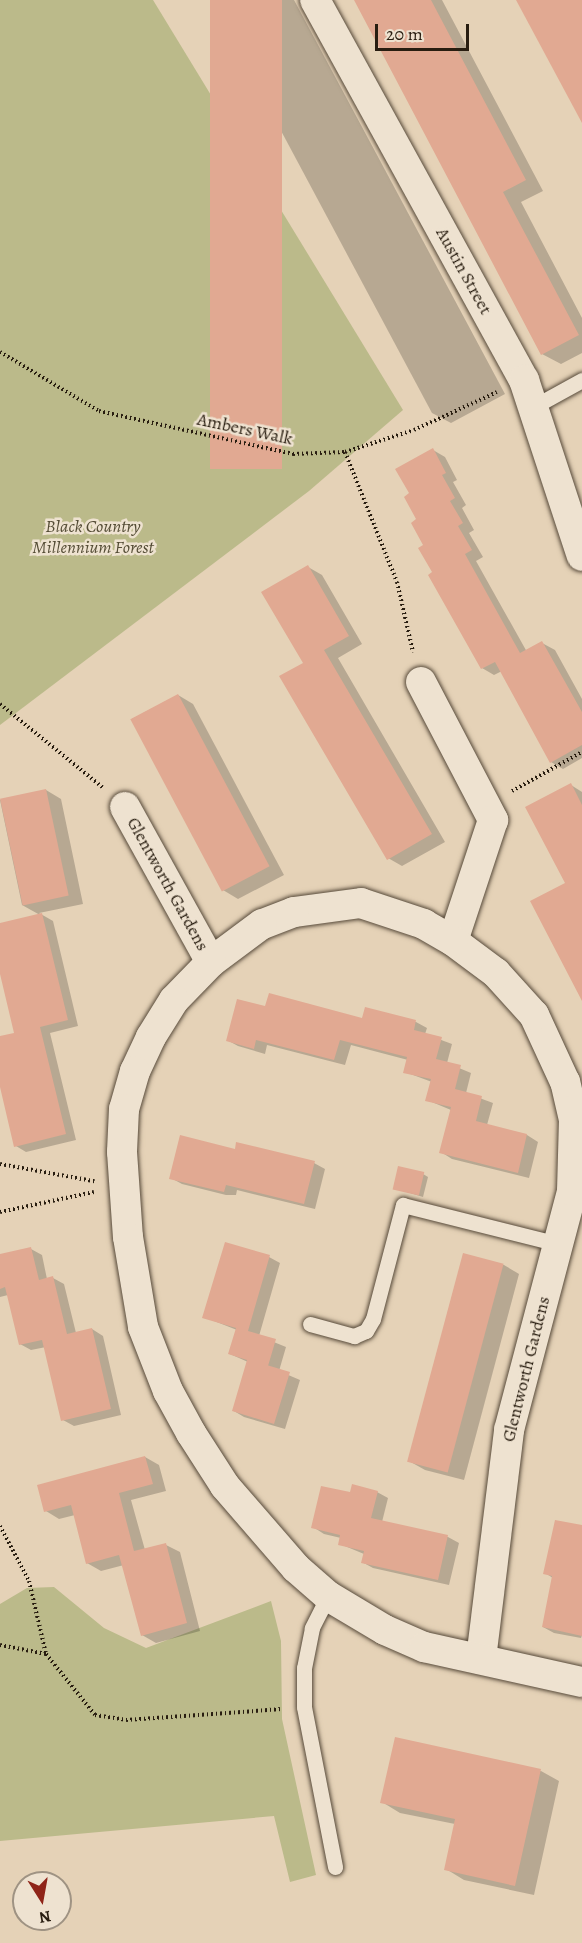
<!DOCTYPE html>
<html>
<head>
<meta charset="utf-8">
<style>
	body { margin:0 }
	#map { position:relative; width:582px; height:1943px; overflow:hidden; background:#e5d2b7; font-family:Alegreya,serif }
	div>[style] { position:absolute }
	.green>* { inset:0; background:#bbba8a }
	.shadow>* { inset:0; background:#0003 }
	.building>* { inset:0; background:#e1a992; transform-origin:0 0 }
	.path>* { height:4px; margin-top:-2px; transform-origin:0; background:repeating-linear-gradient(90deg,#281d10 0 1.5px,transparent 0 4.5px) }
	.roads { filter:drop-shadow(0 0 2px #574a3a) drop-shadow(0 0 2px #574a3a) }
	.lane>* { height:15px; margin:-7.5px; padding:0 7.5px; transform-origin:7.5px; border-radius:7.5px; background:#eee2d0 }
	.street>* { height:30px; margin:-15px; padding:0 15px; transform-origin:15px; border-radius:15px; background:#eee2d0 }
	span { translate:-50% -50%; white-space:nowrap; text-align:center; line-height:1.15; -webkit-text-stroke:5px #eee2d0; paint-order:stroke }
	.street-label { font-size:18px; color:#281d10 }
	.park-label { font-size:18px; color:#544c35; font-style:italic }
	.north { position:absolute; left:12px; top:1871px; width:60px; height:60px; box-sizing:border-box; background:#eee2d0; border:2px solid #9f9383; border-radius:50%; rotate:169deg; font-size:16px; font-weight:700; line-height:24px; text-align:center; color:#281d10 }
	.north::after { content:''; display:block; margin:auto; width:21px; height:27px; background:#8f2418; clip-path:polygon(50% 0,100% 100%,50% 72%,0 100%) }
	.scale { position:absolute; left:375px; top:24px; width:94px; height:27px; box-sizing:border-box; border:3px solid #281d10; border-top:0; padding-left:8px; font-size:18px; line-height:21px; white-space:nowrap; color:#281d10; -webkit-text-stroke:4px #eee2d0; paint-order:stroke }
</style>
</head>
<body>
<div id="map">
	<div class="green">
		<i style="clip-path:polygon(0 0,153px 0,403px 410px,309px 491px,0 725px)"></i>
		<i style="clip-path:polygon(54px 1587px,104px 1628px,146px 1648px,271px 1601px,281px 1641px,282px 1719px,316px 1875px,290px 1882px,274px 1816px,0 1841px,0 1604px,27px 1588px)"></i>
	</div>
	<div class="shadow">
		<i style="clip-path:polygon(211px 0,294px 0,505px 394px,451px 423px,432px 413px)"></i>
		<i style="clip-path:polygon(355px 0,442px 0,543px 191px,521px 202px,582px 318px,582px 353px,561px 364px,542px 354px)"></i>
		<i style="clip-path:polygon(433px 450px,445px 457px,457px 480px,453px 482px,466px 505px,462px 508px,474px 530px,469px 533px,483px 557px,476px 561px,527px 652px,542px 643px,555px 650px,582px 699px,582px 758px,563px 769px,551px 762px,502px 671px,494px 675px,482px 668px,434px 573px,411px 494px)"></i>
		<i style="clip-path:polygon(308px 567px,322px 575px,362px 644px,338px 658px,445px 842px,402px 866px,388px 858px,305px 663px)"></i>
		<i style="clip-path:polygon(178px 695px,193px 704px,284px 875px,238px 899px,223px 890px,132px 719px)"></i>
		<i style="clip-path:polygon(571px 785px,582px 792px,582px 998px,568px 883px)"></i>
		<i style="clip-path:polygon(46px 790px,61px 799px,83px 904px,39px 913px,53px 921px,78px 1026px,50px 1033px,76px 1140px,26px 1152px,16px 1146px,0 1081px,0 1038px,16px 1034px,0 968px,0 925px,40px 915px,22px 905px,0 800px)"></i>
		<i style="clip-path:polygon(266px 1008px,363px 1020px,366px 1009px,416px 1022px,427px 1028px,425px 1034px,452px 1044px,447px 1063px,471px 1073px,466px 1093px,493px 1103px,487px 1125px,527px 1135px,538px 1142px,529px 1178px,452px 1159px,441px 1152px,451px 1110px,427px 1100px,432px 1082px,405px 1072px,408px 1060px,351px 1045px,345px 1065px,267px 1045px,265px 1054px,238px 1046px,227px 1040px)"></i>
		<i style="clip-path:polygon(236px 1150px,314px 1163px,325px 1169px,315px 1209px,237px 1190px,236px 1195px,226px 1195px,182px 1184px,171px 1178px)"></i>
		<i style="clip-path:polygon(423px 1174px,428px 1177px,423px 1197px,394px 1188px)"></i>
		<i style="clip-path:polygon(31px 1249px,42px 1255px,47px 1279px,53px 1278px,64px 1284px,76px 1333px,92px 1329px,103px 1336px,121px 1415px,74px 1426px,63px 1420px,46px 1347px,31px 1350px,20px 1344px,8px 1295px,0 1297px,0 1256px)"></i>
		<i style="clip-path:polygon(464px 1255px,504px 1265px,519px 1274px,464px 1480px,425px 1470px,409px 1461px)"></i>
		<i style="clip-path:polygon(269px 1257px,280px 1263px,259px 1336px,286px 1347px,279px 1371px,300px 1380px,285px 1429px,244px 1417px,234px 1411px,248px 1362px,230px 1354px,237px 1330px,204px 1317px)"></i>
		<i style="clip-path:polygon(145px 1457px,159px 1465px,166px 1491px,131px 1500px,145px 1550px,166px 1545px,180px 1552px,200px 1631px,156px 1643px,142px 1635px,124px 1565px,101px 1571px,87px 1563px,75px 1515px,59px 1519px,46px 1511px)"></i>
		<i style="clip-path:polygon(377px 1492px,388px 1498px,382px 1522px,448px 1537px,459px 1543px,449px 1585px,373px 1568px,362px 1562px,364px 1554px,340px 1544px,341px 1538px,324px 1534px,313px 1527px,351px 1494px)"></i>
		<i style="clip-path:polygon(582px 1527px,582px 1635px,581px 1638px,554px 1633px,543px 1627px,553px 1578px,545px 1573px)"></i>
		<i style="clip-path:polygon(541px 1771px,559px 1781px,534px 1895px,464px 1880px,446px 1869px,455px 1824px,400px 1813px,382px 1802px)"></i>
	</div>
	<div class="building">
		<i style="left:210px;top:0;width:72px;height:469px"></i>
		<i style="clip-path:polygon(354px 0,431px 0,526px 180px,503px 192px,579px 335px,541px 355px)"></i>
		<i style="clip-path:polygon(516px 0,582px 0,582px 123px)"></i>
		<i style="clip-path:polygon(433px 448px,446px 473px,442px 475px,455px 498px,450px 501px,463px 523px,458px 526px,472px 550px,465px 554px,520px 653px,542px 641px,582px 712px,582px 745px,550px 763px,495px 662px,481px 669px,428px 575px,432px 572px,418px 548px,423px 545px,411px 523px,416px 519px,404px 497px,409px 493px,395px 469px)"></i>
		<i style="clip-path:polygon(308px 565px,349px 636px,324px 650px,432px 834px,387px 860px,279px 676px,303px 663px,261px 592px)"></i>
		<i style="left:178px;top:694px;width:195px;height:54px;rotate:62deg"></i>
		<i style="clip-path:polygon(571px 783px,582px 805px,582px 1001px,530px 901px,565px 883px,525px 807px)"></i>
		<i style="left:46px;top:789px;width:109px;height:47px;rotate:78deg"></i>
		<i style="clip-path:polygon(42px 913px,68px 1020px,40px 1027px,66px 1134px,14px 1147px,0 1087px,0 1036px,14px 1033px,0 974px,0 923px)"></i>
		<i style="clip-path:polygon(269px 993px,362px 1018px,365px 1007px,416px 1020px,414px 1030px,442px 1037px,436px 1059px,461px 1065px,455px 1089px,482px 1096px,476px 1121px,527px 1134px,518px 1173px,439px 1153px,451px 1107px,425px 1101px,431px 1079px,403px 1073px,407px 1057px,340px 1040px,334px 1060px,256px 1040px,254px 1049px,226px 1041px,237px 999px,265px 1006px)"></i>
		<i style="clip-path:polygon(180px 1135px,235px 1149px,236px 1142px,315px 1161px,304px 1204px,226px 1185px,224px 1192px,169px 1179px)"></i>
		<i style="left:398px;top:1166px;width:27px;height:24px;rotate:13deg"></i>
		<i style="clip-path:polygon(225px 1242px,270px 1255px,248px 1331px,276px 1339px,268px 1366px,260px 1363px,290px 1372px,274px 1424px,232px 1411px,247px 1360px,228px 1354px,236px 1328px,202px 1318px)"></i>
		<i style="clip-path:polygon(31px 1247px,39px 1280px,53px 1276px,67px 1334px,92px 1328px,111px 1409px,61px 1421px,42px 1340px,19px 1345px,5px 1287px,0 1289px,0 1254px)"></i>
		<i style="left:463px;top:1253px;width:42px;height:216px;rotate:15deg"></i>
		<i style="clip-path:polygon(145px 1456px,153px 1484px,119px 1493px,134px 1551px,166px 1543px,187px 1623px,141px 1636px,119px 1555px,86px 1564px,71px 1505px,44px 1512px,37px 1485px)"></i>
		<i style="clip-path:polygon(352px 1484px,378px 1491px,371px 1518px,448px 1535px,438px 1580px,361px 1563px,364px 1551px,338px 1545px,340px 1535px,311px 1528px,321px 1486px,350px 1492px)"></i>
		<i style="clip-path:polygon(555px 1520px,582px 1525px,582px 1636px,542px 1627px,552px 1576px,543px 1574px)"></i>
		<i style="clip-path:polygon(395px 1737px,541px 1769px,515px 1886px,444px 1870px,455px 1819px,380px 1803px)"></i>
	</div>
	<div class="path">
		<i style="left:0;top:352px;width:115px;rotate:30.8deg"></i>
		<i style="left:99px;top:411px;width:199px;rotate:12.5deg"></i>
		<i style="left:293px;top:454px;width:52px;rotate:-2.2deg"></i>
		<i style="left:345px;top:452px;width:72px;rotate:-17.7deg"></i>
		<i style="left:414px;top:430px;width:91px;rotate:-24.6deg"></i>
		<i style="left:345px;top:452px;width:140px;rotate:68.2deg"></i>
		<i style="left:397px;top:582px;width:72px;rotate:77.1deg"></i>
		<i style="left:0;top:704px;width:132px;rotate:39.1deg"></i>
		<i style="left:512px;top:791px;width:80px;rotate:-29.1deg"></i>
		<i style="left:0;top:1164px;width:96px;rotate:10.3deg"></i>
		<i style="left:0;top:1212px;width:96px;rotate:-12deg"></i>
		<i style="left:0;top:1526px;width:62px;rotate:62.2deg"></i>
		<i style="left:29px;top:1581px;width:75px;rotate:76.9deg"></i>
		<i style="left:0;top:1645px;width:47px;rotate:11.1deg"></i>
		<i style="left:46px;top:1654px;width:78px;rotate:51.2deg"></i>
		<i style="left:95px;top:1715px;width:31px;rotate:9deg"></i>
		<i style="left:126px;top:1720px;width:156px;rotate:-4deg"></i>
	</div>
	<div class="roads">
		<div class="lane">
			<i style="left:533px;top:407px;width:56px;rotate:-28.9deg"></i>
			<i style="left:310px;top:1324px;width:46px;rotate:15.3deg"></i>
			<i style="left:354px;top:1336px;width:13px;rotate:-23deg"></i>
			<i style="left:366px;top:1331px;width:14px;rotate:-60deg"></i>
			<i style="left:373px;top:1319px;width:118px;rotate:-75.3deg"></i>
			<i style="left:403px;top:1205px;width:160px;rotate:14.1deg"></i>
			<i style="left:328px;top:1596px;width:36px;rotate:117deg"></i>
			<i style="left:312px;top:1628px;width:41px;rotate:101.3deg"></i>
			<i style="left:304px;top:1668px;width:39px;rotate:90deg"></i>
			<i style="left:304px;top:1707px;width:163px;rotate:79deg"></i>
		</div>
		<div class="street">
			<i style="left:315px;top:0;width:434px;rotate:61.2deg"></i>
			<i style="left:524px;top:380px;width:185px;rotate:71.8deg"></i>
			<i style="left:421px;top:682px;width:156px;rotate:62.4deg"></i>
			<i style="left:493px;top:820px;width:127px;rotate:108.3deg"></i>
			<i style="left:125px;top:807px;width:177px;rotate:61deg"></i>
			<i style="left:481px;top:1659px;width:231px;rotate:-83deg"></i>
			<i style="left:509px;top:1430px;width:247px;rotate:-75.2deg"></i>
			<i style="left:572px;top:1191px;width:71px;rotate:-88.4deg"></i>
			<i style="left:574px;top:1120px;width:39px;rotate:-103deg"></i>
			<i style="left:565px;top:1082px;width:74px;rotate:-114.8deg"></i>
			<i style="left:534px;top:1015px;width:57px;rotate:-132.1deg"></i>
			<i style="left:496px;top:973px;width:54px;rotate:-143.3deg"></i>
			<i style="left:453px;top:941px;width:34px;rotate:-150deg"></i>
			<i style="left:424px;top:924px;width:66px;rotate:-161.6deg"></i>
			<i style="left:361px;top:903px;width:68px;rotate:172.3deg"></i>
			<i style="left:294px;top:912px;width:34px;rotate:159deg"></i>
			<i style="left:262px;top:924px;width:64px;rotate:143.3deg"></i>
			<i style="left:211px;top:962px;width:53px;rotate:134.2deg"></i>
			<i style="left:174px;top:1000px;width:44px;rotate:121.9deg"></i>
			<i style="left:151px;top:1037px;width:38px;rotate:115deg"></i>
			<i style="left:135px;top:1071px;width:40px;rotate:106deg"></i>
			<i style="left:124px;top:1109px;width:43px;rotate:92.7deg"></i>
			<i style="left:122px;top:1152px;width:85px;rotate:86deg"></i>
			<i style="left:128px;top:1237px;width:91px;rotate:80.5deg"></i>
			<i style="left:143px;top:1327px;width:69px;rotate:68.7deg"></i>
			<i style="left:168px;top:1391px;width:48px;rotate:61.3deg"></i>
			<i style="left:191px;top:1433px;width:63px;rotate:57.3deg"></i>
			<i style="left:225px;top:1486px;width:108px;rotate:49.1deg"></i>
			<i style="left:296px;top:1568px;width:43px;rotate:41.2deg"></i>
			<i style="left:328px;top:1596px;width:66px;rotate:30.8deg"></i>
			<i style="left:385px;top:1630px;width:43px;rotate:23.6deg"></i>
			<i style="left:424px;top:1647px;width:162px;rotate:12.5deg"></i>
		</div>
	</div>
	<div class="street-label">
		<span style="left:464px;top:271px;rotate:61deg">Austin Street</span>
		<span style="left:245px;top:429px;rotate:12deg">Ambers Walk</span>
		<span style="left:168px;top:884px;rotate:61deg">Glentworth Gardens</span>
		<span style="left:526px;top:1369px;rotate:-76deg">Glentworth Gardens</span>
	</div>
	<div class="park-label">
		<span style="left:93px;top:537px">Black Country<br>Millennium Forest</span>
	</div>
	<div class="north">N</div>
	<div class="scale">20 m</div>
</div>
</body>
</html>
